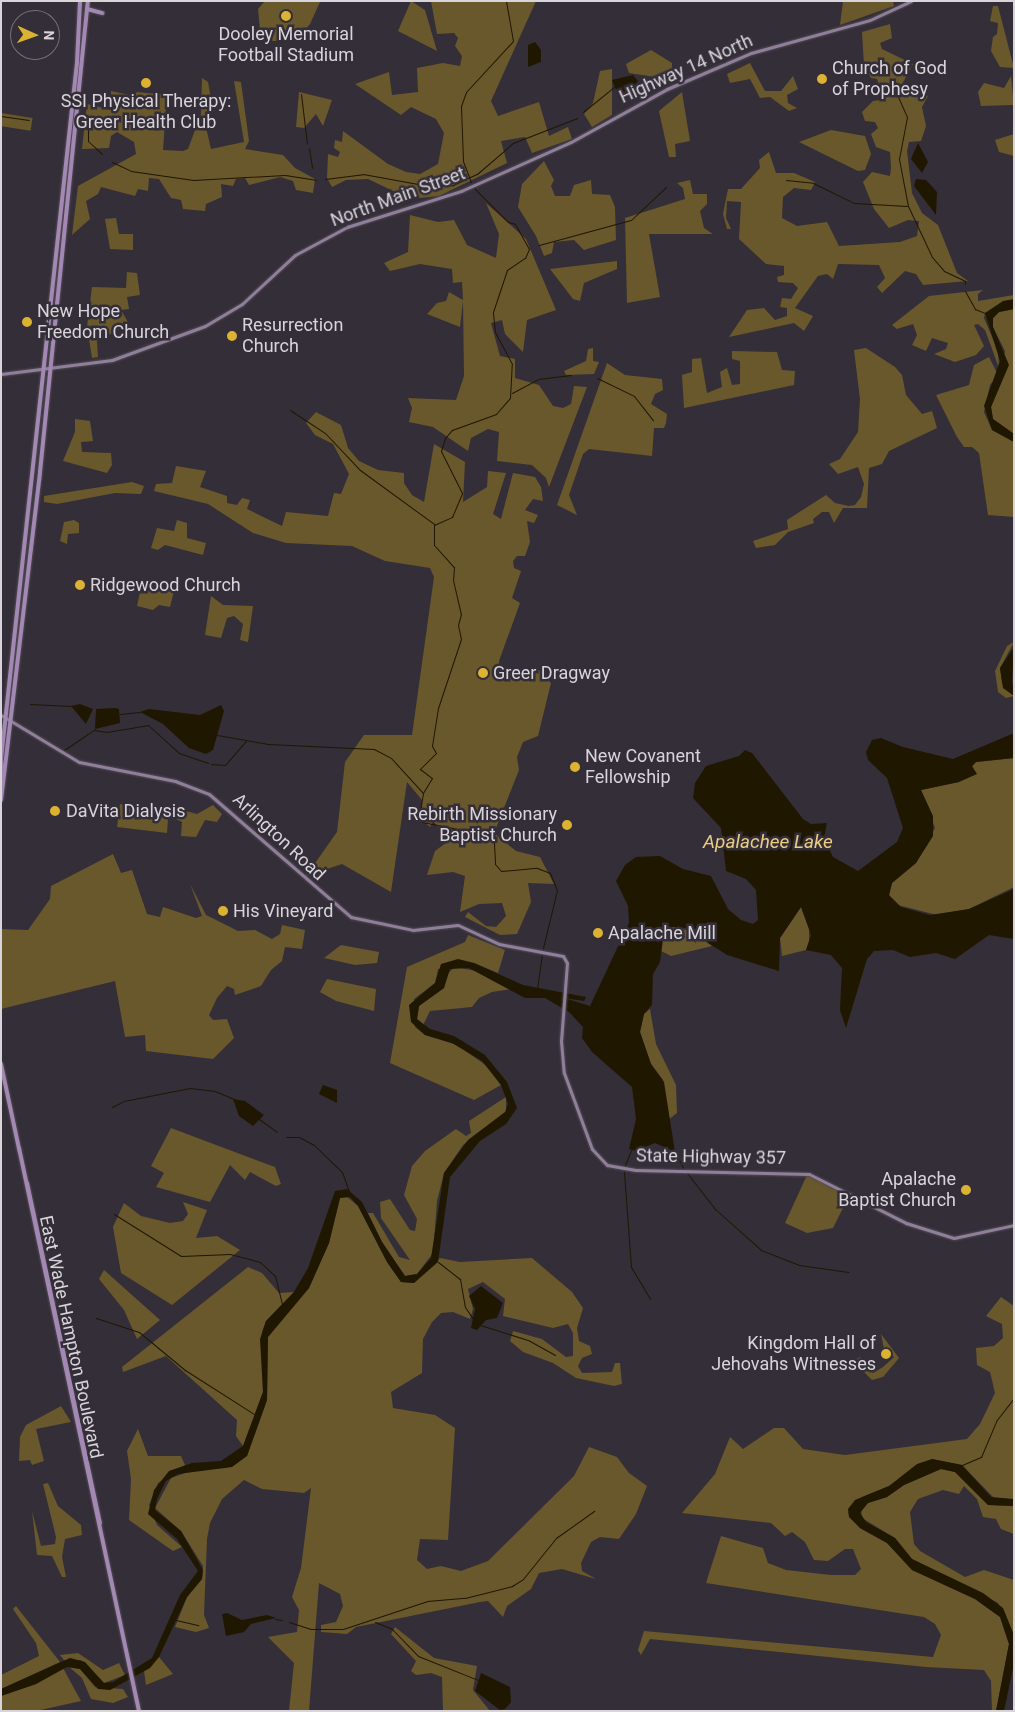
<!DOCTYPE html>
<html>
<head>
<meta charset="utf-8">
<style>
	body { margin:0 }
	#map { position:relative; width:1015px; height:1712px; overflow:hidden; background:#342e38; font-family:Roboto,sans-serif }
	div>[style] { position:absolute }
	.green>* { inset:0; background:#69582c; transform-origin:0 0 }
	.water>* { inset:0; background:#201700 }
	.stream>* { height:1px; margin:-0.5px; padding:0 0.5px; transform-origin:0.5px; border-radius:0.5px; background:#201700 }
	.roads { filter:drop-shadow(0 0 1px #514b54) drop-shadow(0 0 1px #514b54) }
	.secondary>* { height:3px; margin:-1.5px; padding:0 1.5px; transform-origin:1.5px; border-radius:1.5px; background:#907f9a }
	.primary>* { height:4px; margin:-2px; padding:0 2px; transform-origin:2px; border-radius:2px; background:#a388b4 }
	.dots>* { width:14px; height:14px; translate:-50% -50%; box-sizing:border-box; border:2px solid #342e38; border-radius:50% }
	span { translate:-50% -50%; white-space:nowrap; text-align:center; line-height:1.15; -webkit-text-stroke:5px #342e38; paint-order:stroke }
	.poi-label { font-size:18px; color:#d8d4da }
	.left { translate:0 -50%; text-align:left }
	.right { translate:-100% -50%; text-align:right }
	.street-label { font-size:18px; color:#d8d4da }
	.water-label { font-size:19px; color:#eacd80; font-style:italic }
	.frame { position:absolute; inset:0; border:2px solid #d8d4da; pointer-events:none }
	.north { position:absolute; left:10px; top:10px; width:50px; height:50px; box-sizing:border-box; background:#342e38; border:1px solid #767079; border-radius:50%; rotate:92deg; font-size:14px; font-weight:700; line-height:20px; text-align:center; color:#d8d4da }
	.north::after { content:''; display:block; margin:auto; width:18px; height:22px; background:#dcb233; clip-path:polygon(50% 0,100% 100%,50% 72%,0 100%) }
</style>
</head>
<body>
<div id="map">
	<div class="green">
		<i style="clip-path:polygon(265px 1px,319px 1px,320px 2px,310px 24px,300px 36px,285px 41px,261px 41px,258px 9px)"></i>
		<i style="clip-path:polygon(411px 1px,425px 10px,437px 51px,398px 31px)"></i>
		<i style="clip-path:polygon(431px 1px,536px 1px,491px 101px,498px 116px,539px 102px,549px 136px,568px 127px,572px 139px,532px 153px,525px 137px,501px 141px,507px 163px,439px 196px,410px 199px,368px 179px,346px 180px,332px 187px,327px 178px,328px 154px,338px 157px,340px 152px,334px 148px,335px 140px,342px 142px,343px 131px,388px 164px,406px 172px,420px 174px,438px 164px,444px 133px,436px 119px,411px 107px,401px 115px,355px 84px,389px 72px,392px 95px,418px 92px,417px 68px,443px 63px,460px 66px,462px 56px,455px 46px,458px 38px,454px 33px,437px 34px)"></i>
		<i style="clip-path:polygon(843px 1px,893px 1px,894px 6px,840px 25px)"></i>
		<i style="clip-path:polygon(993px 6px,998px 6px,1014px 68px,1000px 67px,991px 51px,993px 37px,997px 34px,998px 23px,990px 21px)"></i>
		<i style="clip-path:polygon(890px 24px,892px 38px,880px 43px,882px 49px,913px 64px,900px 88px,911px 87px,928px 96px,922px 107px,926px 126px,921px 141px,909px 142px,907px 151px,912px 193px,922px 213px,938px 225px,957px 273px,968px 281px,923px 285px,916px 274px,905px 271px,882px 293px,877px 287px,885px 278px,879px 265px,838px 264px,833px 279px,827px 274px,818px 276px,795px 308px,813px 316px,804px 331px,794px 323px,729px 337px,747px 310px,764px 308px,775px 320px,787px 316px,787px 308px,780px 307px,782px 298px,791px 299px,798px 288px,793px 283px,778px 282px,777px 277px,784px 275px,784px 266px,766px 264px,739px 239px,741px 202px,727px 201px,726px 218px,731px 229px,727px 229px,723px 214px,728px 189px,741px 189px,760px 168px,759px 160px,769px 152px,776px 173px,794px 173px,815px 182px,811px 190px,794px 188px,783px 197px,782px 218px,797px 226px,827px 222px,839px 246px,900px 242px,917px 236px,919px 221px,908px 220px,889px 228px,874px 209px,863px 182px,872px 172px,890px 176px,891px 168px,890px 152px,876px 147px,871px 134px,878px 128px,875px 122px,865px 121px,862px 112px,873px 101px,880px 100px,882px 94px,877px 79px,871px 78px,864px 65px,862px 32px)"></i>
		<i style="clip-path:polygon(651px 50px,672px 63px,672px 79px,660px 84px,655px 77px,629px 73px,626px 64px)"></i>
		<i style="clip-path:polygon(750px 63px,765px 91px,781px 91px,793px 76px,798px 89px,787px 95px,788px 103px,797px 108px,789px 111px,770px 97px,760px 98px,750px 79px,730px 83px,727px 74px)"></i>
		<i style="clip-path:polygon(612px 69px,612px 115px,592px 127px,584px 114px,593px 103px,600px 71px)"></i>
		<i style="clip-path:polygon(1011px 76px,1014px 105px,981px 106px,978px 92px,984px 83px,1004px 88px)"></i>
		<i style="clip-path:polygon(202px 78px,208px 82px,212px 105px,205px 123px,211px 149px,244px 142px,234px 81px,241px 82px,249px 141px,245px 149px,283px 155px,295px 168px,315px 179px,313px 193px,296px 190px,293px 181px,280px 177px,249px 185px,245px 178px,236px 179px,233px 186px,221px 184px,222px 197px,206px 204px,205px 211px,183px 209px,181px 200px,171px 198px,159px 179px,149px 178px,148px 191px,138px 189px,135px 196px,101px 187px,98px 194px,86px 201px,90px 219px,72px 235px,78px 186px,136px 154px,134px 142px,117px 132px,111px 136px,109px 148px,82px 149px,87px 104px,111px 110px,111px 91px,134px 96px,137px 92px,167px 95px,163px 150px,183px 151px,188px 149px,201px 114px)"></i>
		<i style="clip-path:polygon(299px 92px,332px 100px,323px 126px,316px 114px,304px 128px,296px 127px)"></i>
		<i style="clip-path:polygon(682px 92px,690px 141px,675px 144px,676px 157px,669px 157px,659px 111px)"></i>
		<i style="left:1px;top:113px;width:32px;height:13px;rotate:9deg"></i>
		<i style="clip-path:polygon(831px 130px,865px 136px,871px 154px,865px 170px,858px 171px,799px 142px)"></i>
		<i style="clip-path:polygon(1014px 134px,1014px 156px,999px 152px,995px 140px)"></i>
		<i style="clip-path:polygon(544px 161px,554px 180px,551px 186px,555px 196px,570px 196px,574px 185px,591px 180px,592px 194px,610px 195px,615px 207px,616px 240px,584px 250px,574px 240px,554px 242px,552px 253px,544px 256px,536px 236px,518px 207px,522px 184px)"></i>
		<i style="clip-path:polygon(690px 180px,693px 194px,707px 194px,707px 204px,700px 211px,704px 228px,713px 234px,649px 234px,660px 297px,627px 303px,625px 218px,685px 199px,683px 188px,677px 183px)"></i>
		<i style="clip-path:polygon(486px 203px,526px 239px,556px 310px,527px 320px,523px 352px,505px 334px,502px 320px,491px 323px,500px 356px,515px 359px,515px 378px,539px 385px,553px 406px,563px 408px,571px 404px,574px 386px,587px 387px,549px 487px,546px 478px,532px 465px,497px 461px,499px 432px,488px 429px,471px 438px,468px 451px,433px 427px,409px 422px,412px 408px,408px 398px,456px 400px,464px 376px,463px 301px,460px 327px,427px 314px,437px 303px,446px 301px,449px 292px,463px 300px,462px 282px,453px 283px,452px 269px,420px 264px,390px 271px,384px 263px,408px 252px,410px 215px,438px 222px,454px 220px,467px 245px,496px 258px,499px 234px)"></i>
		<i style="clip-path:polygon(116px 218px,119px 234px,133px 234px,133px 250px,110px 249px,105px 219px)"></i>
		<i style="clip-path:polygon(617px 261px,617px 269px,584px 283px,580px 301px,573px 299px,550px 269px)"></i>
		<i style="clip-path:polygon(127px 272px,137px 273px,140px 295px,127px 297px,129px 309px,121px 310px,129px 324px,97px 341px,98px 357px,92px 358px,87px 327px,92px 287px,126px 288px)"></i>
		<i style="clip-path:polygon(983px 290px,978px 294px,978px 301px,1014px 295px,1014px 299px,985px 313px,984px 318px,998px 351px,999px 368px,985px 330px,978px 324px,974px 325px,984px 346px,976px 355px,955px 362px,934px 354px,946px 349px,948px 343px,932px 338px,926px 351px,912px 345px,917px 335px,913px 324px,897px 329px,892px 325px,929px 296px)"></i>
		<i style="clip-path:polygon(1014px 309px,1014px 434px,993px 419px,991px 407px,999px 387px,1005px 351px,993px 327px,993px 318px,999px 312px)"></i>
		<i style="clip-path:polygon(593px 348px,593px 361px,599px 362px,594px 374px,566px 375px,564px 371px,586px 361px,588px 349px)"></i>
		<i style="clip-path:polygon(866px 348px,895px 367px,902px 375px,906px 395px,922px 414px,932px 411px,937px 428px,889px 451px,882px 464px,869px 468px,867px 508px,843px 508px,834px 523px,829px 512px,822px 512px,813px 519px,814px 523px,788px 532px,775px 545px,756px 548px,753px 541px,788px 529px,787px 520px,826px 495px,835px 503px,849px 506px,855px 505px,861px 497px,864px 484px,858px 467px,838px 474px,829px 464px,840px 459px,858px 432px,860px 399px,854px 350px)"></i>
		<i style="clip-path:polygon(732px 351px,777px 352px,782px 370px,795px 371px,794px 385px,684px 408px,682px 375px,692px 372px,692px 359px,701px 358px,707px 393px,722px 387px,720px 372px,727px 368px,732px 385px,740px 384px,740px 361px,732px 359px)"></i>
		<i style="clip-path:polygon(989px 357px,998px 375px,990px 385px,984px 412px,992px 430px,1014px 442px,1014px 517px,988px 515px,979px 453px,972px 447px,964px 447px,957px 437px,936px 395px,969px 385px,974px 365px)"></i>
		<i style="clip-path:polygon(607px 363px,625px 375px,662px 379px,663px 390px,655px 394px,651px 404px,667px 414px,666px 423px,664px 428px,654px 428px,652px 456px,589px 449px,583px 454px,569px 495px,577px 515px,557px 505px)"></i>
		<i style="clip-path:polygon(316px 412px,341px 425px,348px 448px,359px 461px,378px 470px,404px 473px,404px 483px,412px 495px,424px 502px,434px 444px,465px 462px,463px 502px,487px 487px,488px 471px,506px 473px,493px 514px,501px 519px,513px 473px,535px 477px,541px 487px,543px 501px,533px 499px,525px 510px,538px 515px,534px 523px,527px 521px,530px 542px,525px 556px,517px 556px,513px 561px,514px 568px,521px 571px,512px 598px,520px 603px,499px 661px,500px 672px,520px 674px,539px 670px,551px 683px,538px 736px,523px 742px,517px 757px,519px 770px,494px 833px,516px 851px,540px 857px,554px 884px,528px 883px,531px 902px,517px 934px,500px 935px,465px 917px,468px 912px,486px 926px,496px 927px,506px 916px,502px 903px,479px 904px,460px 912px,465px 876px,453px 872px,427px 875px,435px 851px,450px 840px,449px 831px,441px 830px,433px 821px,430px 827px,422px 820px,422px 800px,407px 782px,391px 892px,342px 864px,306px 876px,337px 832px,345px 762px,364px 735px,412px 735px,434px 577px,430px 568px,385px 561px,352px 546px,286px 543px,253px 533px,208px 504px,154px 491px,156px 484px,172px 483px,176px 466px,206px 471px,200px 487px,227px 496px,227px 503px,237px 505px,242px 498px,250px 500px,247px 509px,282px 526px,286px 512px,328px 516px,334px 493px,341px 494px,349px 474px,333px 444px,315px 435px,306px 423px)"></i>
		<i style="clip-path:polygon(75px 419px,90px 421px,93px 441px,81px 442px,82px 452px,111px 453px,112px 465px,107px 473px,63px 461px,75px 432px)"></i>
		<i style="clip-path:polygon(132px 482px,144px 486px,141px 494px,115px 493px,57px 504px,44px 502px,44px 496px)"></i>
		<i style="clip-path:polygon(74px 520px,79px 523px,79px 533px,68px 534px,67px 544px,60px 541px,64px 522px)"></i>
		<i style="clip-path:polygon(177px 520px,187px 523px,187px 538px,206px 543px,203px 555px,165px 545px,158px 550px,151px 548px,157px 528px,174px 531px)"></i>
		<i style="clip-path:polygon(143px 578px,148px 591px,174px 591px,170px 607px,159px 605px,153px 610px,137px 606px)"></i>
		<i style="clip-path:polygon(211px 596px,223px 605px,253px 606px,248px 642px,240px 640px,243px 624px,234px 616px,227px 618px,221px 638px,205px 635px)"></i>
		<i style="clip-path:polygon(1014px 642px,1000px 668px,1002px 683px,1014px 696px,1006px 698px,998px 692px,995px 671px,1007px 646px)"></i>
		<i style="clip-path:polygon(1014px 758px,1014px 887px,969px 909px,937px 915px,894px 904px,889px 895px,892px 883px,916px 863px,935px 828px,921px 790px,959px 782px,976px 762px)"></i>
		<i style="clip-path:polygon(120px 804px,158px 811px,171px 807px,197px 814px,213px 805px,222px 814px,217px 822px,205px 820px,196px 837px,181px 836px,182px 822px,174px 818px,168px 819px,167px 833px,117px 827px)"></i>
		<i style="clip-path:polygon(113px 854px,121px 873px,132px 870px,147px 914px,160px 917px,163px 907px,196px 918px,202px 916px,190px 884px,206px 915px,238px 931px,255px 930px,272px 939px,280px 934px,282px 925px,305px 930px,302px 949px,285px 947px,282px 961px,271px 970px,261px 986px,235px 995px,234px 989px,227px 986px,217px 998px,209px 1015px,213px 1020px,227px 1019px,234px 1038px,213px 1059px,146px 1051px,145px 1035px,125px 1037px,115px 981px,1px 1009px,1px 929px,28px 930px,50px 899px,51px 886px)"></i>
		<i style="clip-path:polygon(801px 907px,809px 928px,809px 942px,806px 950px,782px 956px,780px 938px)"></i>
		<i style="clip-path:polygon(673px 927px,691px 931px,712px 946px,671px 956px,659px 950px,664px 932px)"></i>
		<i style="clip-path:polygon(468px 935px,505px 950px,498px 973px,474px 963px,438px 969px,435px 983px,414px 999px,415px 1027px,425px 1035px,457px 1045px,487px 1066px,501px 1085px,474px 1100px,390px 1063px,407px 967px,465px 942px)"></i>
		<i style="clip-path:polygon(341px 945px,379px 952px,377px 963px,355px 965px,324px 958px)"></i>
		<i style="clip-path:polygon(455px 967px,476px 971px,512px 989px,492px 992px,479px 998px,472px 1007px,430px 1011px,423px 1025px,417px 1019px,419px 1006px,444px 988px,447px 974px)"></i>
		<i style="clip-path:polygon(327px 979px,376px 989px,374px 1011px,336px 1001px,320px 992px)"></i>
		<i style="clip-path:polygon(650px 1009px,656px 1044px,676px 1085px,677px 1113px,668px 1120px,663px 1080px,651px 1064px,640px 1032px,644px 1014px)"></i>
		<i style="clip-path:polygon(506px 1097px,506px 1112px,463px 1145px,444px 1173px,437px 1201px,433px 1253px,417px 1274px,405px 1276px,382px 1242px,368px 1213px,373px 1213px,399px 1257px,410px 1260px,381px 1218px,380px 1202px,390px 1199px,410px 1230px,415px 1231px,417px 1219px,404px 1195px,412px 1166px,425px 1151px,456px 1129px,466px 1136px,471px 1133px,469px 1121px)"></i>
		<i style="clip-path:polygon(171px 1128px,275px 1167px,281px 1184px,276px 1186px,250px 1172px,245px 1180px,230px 1165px,210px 1202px,156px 1187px,164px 1173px,151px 1166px)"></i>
		<i style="clip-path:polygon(807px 1175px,849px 1196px,833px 1228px,807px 1233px,785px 1223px)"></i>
		<i style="clip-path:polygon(346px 1196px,358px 1206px,387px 1262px,401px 1282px,414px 1283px,440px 1258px,460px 1262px,532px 1258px,572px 1292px,583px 1308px,577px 1328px,579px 1341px,590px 1346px,592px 1354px,582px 1358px,578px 1366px,582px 1373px,612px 1372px,615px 1363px,620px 1363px,622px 1384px,614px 1386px,576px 1378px,553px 1363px,523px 1352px,510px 1341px,513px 1331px,542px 1339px,566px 1357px,573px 1356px,573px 1333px,568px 1324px,553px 1328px,503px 1316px,505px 1299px,483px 1282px,468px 1289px,473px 1309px,470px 1319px,453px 1312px,441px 1313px,432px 1322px,423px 1339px,422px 1373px,391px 1392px,393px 1408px,435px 1415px,455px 1428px,448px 1540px,420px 1539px,417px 1560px,427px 1569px,441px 1566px,461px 1571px,488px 1561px,574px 1476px,589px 1447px,617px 1457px,629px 1473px,647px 1486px,636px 1514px,619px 1539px,600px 1537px,591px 1542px,581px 1563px,582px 1571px,596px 1579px,562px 1569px,539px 1573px,531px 1589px,507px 1606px,503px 1617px,488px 1601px,480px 1602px,356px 1627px,347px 1634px,321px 1632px,321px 1625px,336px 1622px,343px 1606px,340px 1594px,319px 1583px,309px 1711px,289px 1711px,294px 1663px,268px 1637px,297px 1632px,299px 1610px,292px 1597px,301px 1568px,311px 1488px,304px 1493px,262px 1489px,244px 1480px,222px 1499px,210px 1523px,207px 1539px,204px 1615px,209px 1628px,196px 1632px,175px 1627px,187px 1597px,202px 1579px,203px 1566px,181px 1531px,155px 1508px,171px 1478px,197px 1469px,226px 1468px,247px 1456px,267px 1400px,268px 1337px,309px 1288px,329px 1243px,340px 1198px)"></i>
		<i style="clip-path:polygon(183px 1202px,207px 1210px,196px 1238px,217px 1236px,240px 1250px,172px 1305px,121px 1273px,113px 1227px,124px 1203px,141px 1216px,170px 1223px,183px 1221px,188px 1214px)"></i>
		<i style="clip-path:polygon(248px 1267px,262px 1273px,279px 1293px,294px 1292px,266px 1321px,262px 1332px,263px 1392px,243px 1446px,236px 1436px,237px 1420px,166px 1356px,123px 1372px,122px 1367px)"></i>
		<i style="clip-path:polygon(104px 1270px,160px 1320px,137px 1339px,124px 1310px,99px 1279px)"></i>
		<i style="clip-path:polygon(1001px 1297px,1014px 1306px,1014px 1499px,995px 1499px,962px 1465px,932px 1459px,889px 1486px,862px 1497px,848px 1513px,860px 1528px,887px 1543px,912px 1570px,975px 1599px,1000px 1617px,1009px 1644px,996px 1711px,992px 1711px,991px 1681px,984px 1670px,926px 1667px,650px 1639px,641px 1655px,638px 1650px,644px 1631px,933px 1657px,941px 1635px,935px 1624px,924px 1617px,706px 1583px,721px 1536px,763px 1548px,768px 1563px,786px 1570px,831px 1575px,855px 1575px,861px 1569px,853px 1549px,845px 1549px,828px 1561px,814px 1560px,805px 1542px,792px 1532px,785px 1536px,771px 1523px,682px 1513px,715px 1474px,730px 1437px,743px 1449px,774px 1428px,784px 1428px,803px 1449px,845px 1455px,967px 1439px,980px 1424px,995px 1393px,990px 1372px,977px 1365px,976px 1348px,994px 1346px,1003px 1338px,1002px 1324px,986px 1316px)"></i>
		<i style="clip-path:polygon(881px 1334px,899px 1358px,883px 1377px,872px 1380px,853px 1361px,860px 1357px,873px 1373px,883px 1367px,894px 1357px,884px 1349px)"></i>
		<i style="clip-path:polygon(61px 1406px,71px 1422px,36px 1429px,44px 1461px,32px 1465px,30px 1460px,19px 1461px,20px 1437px,26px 1425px)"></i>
		<i style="clip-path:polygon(138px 1429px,148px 1456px,181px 1456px,185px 1465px,158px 1483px,149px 1505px,157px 1525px,182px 1547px,173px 1551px,129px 1520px,131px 1479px,127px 1451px)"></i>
		<i style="clip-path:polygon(941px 1469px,955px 1472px,988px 1505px,1014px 1506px,1014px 1534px,1001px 1529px,996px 1519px,983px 1517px,977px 1499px,964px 1486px,959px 1494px,943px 1490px,918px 1499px,910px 1512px,914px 1544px,920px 1551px,965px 1577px,984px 1570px,1014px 1580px,1014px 1635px,998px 1603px,912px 1559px,895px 1538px,862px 1518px,861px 1508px,868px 1503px,887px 1497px,904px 1485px)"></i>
		<i style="clip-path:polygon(48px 1483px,58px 1506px,81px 1525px,82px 1535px,65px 1539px,62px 1557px,66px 1577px,62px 1577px,52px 1556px,37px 1555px,32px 1511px,41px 1546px,55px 1544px,56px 1537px,43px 1484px)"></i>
		<i style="clip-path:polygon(16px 1606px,60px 1662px,1px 1689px,1px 1675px,39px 1656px,36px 1643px,13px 1609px)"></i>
		<i style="clip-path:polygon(395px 1627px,434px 1658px,477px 1666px,473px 1690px,490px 1711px,443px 1711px,442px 1677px,431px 1673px,416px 1675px,411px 1671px,416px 1661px,391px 1634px)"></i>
		<i style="clip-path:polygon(78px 1653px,103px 1670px,119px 1663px,125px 1675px,104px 1683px,81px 1660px,64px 1660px,60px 1655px)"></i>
		<i style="clip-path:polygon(159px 1657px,173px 1674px,146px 1685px,144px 1671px)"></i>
		<i style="clip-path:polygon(69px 1667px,80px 1669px,95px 1687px,123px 1689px,128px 1697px,113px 1703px,91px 1699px,82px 1678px)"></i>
		<i style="clip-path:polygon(63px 1668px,81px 1701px,36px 1711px,1px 1711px,1px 1696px,36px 1684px)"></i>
	</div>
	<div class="water">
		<i style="clip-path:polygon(535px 42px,541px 50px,541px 62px,528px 67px,528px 45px)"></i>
		<i style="clip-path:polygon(633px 75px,638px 81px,620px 100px,612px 80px)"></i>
		<i style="clip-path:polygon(918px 143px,928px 162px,922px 173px,911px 159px)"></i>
		<i style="clip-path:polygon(916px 179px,926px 180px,937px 192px,936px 215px,914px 186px)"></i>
		<i style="clip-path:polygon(1014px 299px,1014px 309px,999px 312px,993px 318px,993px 327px,1009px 365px,991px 407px,993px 419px,1014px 434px,1014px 442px,992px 430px,984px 406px,1000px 361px,985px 313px,1003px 301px)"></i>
		<i style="clip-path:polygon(1014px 647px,1012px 681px,1014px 696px,1003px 688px,1000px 668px)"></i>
		<i style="clip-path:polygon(80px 704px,93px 709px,86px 724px,71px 706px)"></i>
		<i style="clip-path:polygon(221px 705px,224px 711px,213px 750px,206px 754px,189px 748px,163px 724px,140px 712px,149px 709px,200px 715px)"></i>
		<i style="clip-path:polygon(115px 708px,119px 709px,120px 723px,95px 729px,96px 709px)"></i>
		<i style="clip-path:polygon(1014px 733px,1014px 758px,976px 762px,972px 766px,977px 774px,959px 782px,921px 790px,933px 816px,933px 836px,916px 863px,892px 883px,889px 895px,901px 907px,930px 915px,969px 909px,1014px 889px,1014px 939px,989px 935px,955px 959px,936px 953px,910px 957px,893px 950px,874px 951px,867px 959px,846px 1028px,840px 1010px,842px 968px,831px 955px,806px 950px,811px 935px,801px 907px,780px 938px,779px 971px,727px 955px,685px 928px,673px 927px,664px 932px,660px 962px,653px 974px,652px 1005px,644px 1014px,640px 1032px,651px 1064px,664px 1082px,675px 1152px,655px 1143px,636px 1151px,629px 1149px,636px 1119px,632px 1087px,592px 1052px,582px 1038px,583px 1027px,569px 1012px,545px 998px,525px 998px,469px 968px,450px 969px,444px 988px,419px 1006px,417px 1019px,430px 1029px,454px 1036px,485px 1055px,507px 1082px,517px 1108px,506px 1124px,480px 1141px,450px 1177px,438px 1262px,414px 1283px,401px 1282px,387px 1262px,358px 1206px,350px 1197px,340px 1198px,329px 1243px,309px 1288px,268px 1337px,267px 1400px,247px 1456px,232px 1467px,178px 1474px,166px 1481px,157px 1499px,155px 1510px,181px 1531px,203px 1570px,202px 1579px,187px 1597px,159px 1657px,150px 1668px,110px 1690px,98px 1689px,80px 1669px,67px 1667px,36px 1684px,1px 1696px,1px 1689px,70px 1658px,85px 1662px,104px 1683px,113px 1682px,152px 1658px,180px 1595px,198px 1571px,177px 1539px,148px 1514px,154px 1490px,169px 1471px,192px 1463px,221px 1461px,243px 1446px,263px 1392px,260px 1339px,266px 1321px,294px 1292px,308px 1268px,335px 1191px,347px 1189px,362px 1202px,382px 1242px,405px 1276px,417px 1274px,431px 1258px,444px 1173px,468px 1140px,505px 1112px,508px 1104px,501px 1085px,482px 1061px,452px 1043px,425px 1035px,411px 1022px,409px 1005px,435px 983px,441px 964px,458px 959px,474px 963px,523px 985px,586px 997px,584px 1001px,564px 998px,590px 1006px,629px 923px,628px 906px,616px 881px,625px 865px,636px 857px,660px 856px,683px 869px,711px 876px,728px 909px,741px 920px,753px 924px,758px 920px,756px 890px,746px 879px,726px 871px,721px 828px,693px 798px,695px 783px,706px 766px,739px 756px,745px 750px,752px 753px,803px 819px,811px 824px,827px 823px,824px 838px,833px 857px,858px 871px,897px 842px,903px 828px,887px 778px,868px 760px,866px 752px,872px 740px,881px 738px,903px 747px,953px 759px)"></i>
		<i style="clip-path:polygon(323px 1085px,337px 1090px,337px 1103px,319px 1094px)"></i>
		<i style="clip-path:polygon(233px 1099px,245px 1101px,264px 1115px,253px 1126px,239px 1116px)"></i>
		<i style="clip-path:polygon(481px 1286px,503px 1303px,497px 1318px,486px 1320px,477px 1330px,471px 1328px,475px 1309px,469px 1296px)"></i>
		<i style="clip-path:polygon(932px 1459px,962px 1465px,991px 1497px,1014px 1499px,1014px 1506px,988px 1505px,955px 1472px,941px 1469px,904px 1485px,887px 1497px,868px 1503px,860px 1513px,866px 1522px,895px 1538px,912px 1559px,983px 1593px,1003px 1608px,1014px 1635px,1013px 1668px,1004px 1711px,996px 1711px,1009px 1644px,1000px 1617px,975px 1599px,912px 1570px,887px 1543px,860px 1528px,849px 1517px,848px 1509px,855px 1500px,889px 1486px,917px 1464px)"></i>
		<i style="clip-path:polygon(227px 1613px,242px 1620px,267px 1615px,276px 1618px,251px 1624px,244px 1632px,226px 1636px,222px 1614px)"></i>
		<i style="clip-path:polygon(481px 1673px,510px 1687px,511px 1702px,505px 1709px,500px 1710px,475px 1691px)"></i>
	</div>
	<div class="stream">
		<i style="left:895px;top:90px;width:30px;rotate:66deg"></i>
		<i style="left:907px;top:117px;width:43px;rotate:100.8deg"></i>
		<i style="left:899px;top:159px;width:48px;rotate:79.2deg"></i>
		<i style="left:908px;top:206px;width:56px;rotate:64.8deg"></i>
		<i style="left:932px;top:257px;width:18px;rotate:49deg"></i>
		<i style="left:944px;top:271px;width:23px;rotate:25deg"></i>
		<i style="left:965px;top:281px;width:3px;rotate:90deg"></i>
		<i style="left:301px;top:94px;width:50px;rotate:83.2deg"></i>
		<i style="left:583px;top:112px;width:40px;rotate:-39deg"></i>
		<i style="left:1px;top:116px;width:28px;rotate:8deg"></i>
		<i style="left:88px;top:118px;width:23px;rotate:90deg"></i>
		<i style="left:88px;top:141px;width:19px;rotate:43deg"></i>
		<i style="left:309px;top:148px;width:20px;rotate:81deg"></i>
		<i style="left:112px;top:162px;width:21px;rotate:25deg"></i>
		<i style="left:131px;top:171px;width:63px;rotate:8.3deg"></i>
		<i style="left:193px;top:180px;width:92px;rotate:-3.1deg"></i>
		<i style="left:285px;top:175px;width:31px;rotate:9deg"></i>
		<i style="left:325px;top:179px;width:38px;rotate:-7deg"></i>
		<i style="left:363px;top:174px;width:67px;rotate:10.3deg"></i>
		<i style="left:429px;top:186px;width:24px;rotate:-2deg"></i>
		<i style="left:453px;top:185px;width:26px;rotate:-25deg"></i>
		<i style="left:477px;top:174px;width:48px;rotate:-40.7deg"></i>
		<i style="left:513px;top:143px;width:69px;rotate:-21.3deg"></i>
		<i style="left:786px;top:180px;width:27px;rotate:6deg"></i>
		<i style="left:813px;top:183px;width:46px;rotate:26deg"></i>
		<i style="left:854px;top:203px;width:53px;rotate:3.2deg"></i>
		<i style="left:471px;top:182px;width:22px;rotate:-111deg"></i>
		<i style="left:463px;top:161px;width:55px;rotate:-92.1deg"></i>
		<i style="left:461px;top:106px;width:15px;rotate:-70deg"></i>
		<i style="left:466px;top:92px;width:69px;rotate:-47.3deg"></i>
		<i style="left:513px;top:41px;width:41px;rotate:-99.9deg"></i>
		<i style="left:539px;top:245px;width:95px;rotate:-15.2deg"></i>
		<i style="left:631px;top:220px;width:48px;rotate:-43.3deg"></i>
		<i style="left:965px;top:291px;width:21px;rotate:61deg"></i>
		<i style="left:975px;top:309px;width:11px;rotate:22deg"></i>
		<i style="left:597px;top:378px;width:41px;rotate:25.9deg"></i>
		<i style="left:634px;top:396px;width:31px;rotate:52deg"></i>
		<i style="left:512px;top:393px;width:30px;rotate:-28deg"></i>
		<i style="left:538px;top:379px;width:33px;rotate:-7deg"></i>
		<i style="left:290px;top:410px;width:42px;rotate:33.3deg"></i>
		<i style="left:325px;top:433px;width:51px;rotate:46.6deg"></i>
		<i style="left:360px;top:470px;width:92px;rotate:36.1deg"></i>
		<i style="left:434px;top:525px;width:20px;rotate:90deg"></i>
		<i style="left:434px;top:545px;width:30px;rotate:48deg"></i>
		<i style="left:454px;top:567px;width:13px;rotate:94deg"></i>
		<i style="left:453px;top:580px;width:35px;rotate:77deg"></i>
		<i style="left:461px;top:614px;width:11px;rotate:105deg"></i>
		<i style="left:458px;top:625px;width:14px;rotate:78deg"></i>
		<i style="left:461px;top:639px;width:73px;rotate:108.4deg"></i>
		<i style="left:438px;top:708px;width:38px;rotate:99deg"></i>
		<i style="left:432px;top:746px;width:8px;rotate:60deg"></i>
		<i style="left:436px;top:753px;width:23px;rotate:135deg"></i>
		<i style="left:420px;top:769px;width:15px;rotate:37deg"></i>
		<i style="left:432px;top:778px;width:17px;rotate:121deg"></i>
		<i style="left:423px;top:793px;width:25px;rotate:99deg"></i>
		<i style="left:419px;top:818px;width:5px;rotate:53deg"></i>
		<i style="left:422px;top:822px;width:68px;rotate:11deg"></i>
		<i style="left:489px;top:835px;width:9px;rotate:58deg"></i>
		<i style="left:494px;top:843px;width:21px;rotate:87deg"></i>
		<i style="left:495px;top:864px;width:9px;rotate:49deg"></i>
		<i style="left:501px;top:871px;width:36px;rotate:-5deg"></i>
		<i style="left:537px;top:868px;width:14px;rotate:21deg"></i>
		<i style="left:550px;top:873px;width:18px;rotate:68deg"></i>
		<i style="left:557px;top:890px;width:60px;rotate:103.6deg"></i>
		<i style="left:434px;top:525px;width:20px;rotate:-24deg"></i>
		<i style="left:452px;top:517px;width:26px;rotate:-67deg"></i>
		<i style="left:462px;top:493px;width:47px;rotate:-116.6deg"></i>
		<i style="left:441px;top:451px;width:14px;rotate:-73deg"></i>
		<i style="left:445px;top:438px;width:11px;rotate:-49deg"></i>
		<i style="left:452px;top:430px;width:47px;rotate:-20deg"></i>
		<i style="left:496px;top:414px;width:21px;rotate:-49deg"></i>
		<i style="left:510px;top:398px;width:34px;rotate:-87deg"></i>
		<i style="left:512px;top:364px;width:36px;rotate:-118deg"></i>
		<i style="left:495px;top:332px;width:20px;rotate:-96deg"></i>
		<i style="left:493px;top:312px;width:44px;rotate:-71.6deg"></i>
		<i style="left:507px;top:270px;width:22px;rotate:-34deg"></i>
		<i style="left:525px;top:258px;width:10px;rotate:-66deg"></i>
		<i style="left:529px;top:249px;width:29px;rotate:-119deg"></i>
		<i style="left:515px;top:224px;width:7px;rotate:-164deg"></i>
		<i style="left:508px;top:222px;width:48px;rotate:-135deg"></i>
		<i style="left:30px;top:704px;width:41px;rotate:2.8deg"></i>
		<i style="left:120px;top:714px;width:20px;rotate:-6deg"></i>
		<i style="left:94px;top:730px;width:13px;rotate:9deg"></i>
		<i style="left:107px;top:732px;width:42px;rotate:-9.7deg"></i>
		<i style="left:148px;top:725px;width:42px;rotate:42.1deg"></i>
		<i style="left:179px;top:753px;width:31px;rotate:19deg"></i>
		<i style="left:217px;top:735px;width:52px;rotate:10deg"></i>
		<i style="left:268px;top:744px;width:106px;rotate:2.7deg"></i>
		<i style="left:374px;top:749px;width:19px;rotate:28deg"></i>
		<i style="left:391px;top:758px;width:47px;rotate:47.6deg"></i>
		<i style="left:64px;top:750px;width:37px;rotate:-34deg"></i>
		<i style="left:211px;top:764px;width:14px;rotate:4deg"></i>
		<i style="left:225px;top:765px;width:32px;rotate:-49deg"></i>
		<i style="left:537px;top:989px;width:34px;rotate:-82deg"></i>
		<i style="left:112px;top:1107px;width:13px;rotate:-27deg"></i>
		<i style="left:124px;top:1101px;width:67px;rotate:-11.1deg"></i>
		<i style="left:190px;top:1088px;width:25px;rotate:7deg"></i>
		<i style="left:215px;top:1091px;width:21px;rotate:23deg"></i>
		<i style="left:259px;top:1119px;width:22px;rotate:36deg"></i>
		<i style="left:286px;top:1137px;width:13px"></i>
		<i style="left:299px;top:1137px;width:17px;rotate:28deg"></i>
		<i style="left:314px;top:1145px;width:39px;rotate:44deg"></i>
		<i style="left:342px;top:1172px;width:20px;rotate:70deg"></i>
		<i style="left:675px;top:1152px;width:18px;rotate:63deg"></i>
		<i style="left:625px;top:1165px;width:16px;rotate:-68deg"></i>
		<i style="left:624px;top:1172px;width:95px;rotate:85.8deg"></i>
		<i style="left:631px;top:1267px;width:37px;rotate:59deg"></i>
		<i style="left:687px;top:1173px;width:46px;rotate:52.1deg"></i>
		<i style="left:715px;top:1209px;width:62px;rotate:41.7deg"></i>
		<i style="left:761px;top:1250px;width:41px;rotate:21.5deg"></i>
		<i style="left:799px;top:1265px;width:50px;rotate:8deg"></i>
		<i style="left:114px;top:1214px;width:79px;rotate:32.1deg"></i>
		<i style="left:181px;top:1256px;width:49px;rotate:-2.3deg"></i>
		<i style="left:230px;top:1254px;width:31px;rotate:15deg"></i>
		<i style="left:260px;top:1262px;width:21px;rotate:43deg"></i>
		<i style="left:275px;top:1276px;width:29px;rotate:76deg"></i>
		<i style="left:438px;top:1262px;width:28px;rotate:38deg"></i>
		<i style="left:460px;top:1279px;width:28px;rotate:80deg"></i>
		<i style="left:465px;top:1307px;width:14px;rotate:56deg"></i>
		<i style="left:96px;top:1318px;width:45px;rotate:18deg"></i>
		<i style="left:139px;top:1332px;width:60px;rotate:39.6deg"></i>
		<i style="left:185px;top:1370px;width:82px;rotate:32.5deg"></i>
		<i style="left:480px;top:1325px;width:50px;rotate:17.4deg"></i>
		<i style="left:528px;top:1340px;width:31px;rotate:29deg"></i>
		<i style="left:962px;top:1465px;width:21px;rotate:-23deg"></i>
		<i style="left:981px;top:1457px;width:39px;rotate:-67deg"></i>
		<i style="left:996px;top:1421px;width:29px;rotate:-52deg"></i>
		<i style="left:275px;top:1619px;width:7px;rotate:8deg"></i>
		<i style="left:176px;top:1620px;width:23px;rotate:13deg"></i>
		<i style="left:289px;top:1622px;width:22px;rotate:18deg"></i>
		<i style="left:310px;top:1629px;width:33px"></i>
		<i style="left:343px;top:1629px;width:89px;rotate:-18.4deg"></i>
		<i style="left:427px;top:1601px;width:38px;rotate:-5deg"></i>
		<i style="left:465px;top:1598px;width:49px;rotate:-14.3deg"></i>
		<i style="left:512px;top:1586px;width:13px;rotate:-32deg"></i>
		<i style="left:523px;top:1579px;width:53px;rotate:-51.2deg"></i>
		<i style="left:556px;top:1538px;width:47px;rotate:-35.4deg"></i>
		<i style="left:375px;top:1622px;width:18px;rotate:22deg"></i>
		<i style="left:392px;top:1629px;width:37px;rotate:46deg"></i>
		<i style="left:418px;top:1656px;width:65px;rotate:21.8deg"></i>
	</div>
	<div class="roads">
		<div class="secondary">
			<i style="left:1px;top:374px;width:112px;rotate:-7.2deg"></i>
			<i style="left:112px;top:360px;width:99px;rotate:-20.1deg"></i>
			<i style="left:205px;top:326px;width:43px;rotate:-30.7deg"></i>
			<i style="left:242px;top:304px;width:72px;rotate:-42.8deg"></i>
			<i style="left:295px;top:255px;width:59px;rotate:-28.3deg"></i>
			<i style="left:347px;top:227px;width:120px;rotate:-17.5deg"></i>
			<i style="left:461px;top:191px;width:120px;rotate:-24deg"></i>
			<i style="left:571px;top:142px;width:110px;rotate:-28.9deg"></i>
			<i style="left:667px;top:89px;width:91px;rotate:-23.2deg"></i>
			<i style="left:751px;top:53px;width:123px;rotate:-15.5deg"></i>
			<i style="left:870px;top:20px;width:45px;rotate:-24.9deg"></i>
			<i style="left:1px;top:715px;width:91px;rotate:31.1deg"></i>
			<i style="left:79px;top:762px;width:98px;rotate:11.2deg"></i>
			<i style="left:175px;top:781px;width:36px;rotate:21deg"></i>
			<i style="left:209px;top:794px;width:188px;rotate:40.9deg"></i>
			<i style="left:351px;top:917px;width:63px;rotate:11.8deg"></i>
			<i style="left:413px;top:930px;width:45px;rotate:-6.3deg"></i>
			<i style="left:458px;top:925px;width:45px;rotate:24.9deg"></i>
			<i style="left:499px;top:944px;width:65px;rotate:10.6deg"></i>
			<i style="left:563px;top:956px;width:8px;rotate:60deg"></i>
			<i style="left:567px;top:963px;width:78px;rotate:94.4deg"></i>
			<i style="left:561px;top:1041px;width:32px;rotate:85deg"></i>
			<i style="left:564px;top:1073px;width:81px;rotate:69.8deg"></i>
			<i style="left:592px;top:1149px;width:22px;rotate:47deg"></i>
			<i style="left:607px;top:1165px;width:29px;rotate:10deg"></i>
			<i style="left:636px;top:1170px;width:173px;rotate:1.3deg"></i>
			<i style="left:809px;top:1174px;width:109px;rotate:26.8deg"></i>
			<i style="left:906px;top:1223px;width:50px;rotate:17.4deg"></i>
			<i style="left:954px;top:1238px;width:61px;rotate:-12.2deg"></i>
		</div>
		<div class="primary">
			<i style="left:87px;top:9px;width:16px;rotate:15deg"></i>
			<i style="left:3px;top:779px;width:20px;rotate:-96deg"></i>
			<i style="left:1px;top:759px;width:700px;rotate:-83.77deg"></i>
			<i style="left:77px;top:63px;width:62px;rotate:-87.2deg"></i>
			<i style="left:1px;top:800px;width:330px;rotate:-83.2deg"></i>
			<i style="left:40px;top:472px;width:473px;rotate:-84.2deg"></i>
			<i style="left:1px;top:1064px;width:87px;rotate:78deg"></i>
			<i style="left:19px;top:1148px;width:576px;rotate:77.97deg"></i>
			<i style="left:27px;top:1183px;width:348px;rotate:77.9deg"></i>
		</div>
	</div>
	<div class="dots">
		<i style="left:286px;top:16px;background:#dcb233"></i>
		<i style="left:822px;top:79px;background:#dcb233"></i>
		<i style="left:146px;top:83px;background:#dcb233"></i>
		<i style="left:27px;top:322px;background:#dcb233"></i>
		<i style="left:232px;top:336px;background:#dcb233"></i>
		<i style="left:80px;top:585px;background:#dcb233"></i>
		<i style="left:483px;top:673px;background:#dcb233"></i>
		<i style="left:575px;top:767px;background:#dcb233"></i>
		<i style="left:55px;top:811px;background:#dcb233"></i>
		<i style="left:567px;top:825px;background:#dcb233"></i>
		<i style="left:223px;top:911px;background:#dcb233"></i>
		<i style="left:598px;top:933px;background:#dcb233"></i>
		<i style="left:966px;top:1190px;background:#dcb233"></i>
		<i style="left:886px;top:1354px;background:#dcb233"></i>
	</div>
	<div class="poi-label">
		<span style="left:286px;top:45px">Dooley Memorial<br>Football Stadium</span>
		<span class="left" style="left:832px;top:79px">Church of God<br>of Prophesy</span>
		<span style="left:146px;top:112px">SSI Physical Therapy:<br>Greer Health Club</span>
		<span class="left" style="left:37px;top:322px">New Hope<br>Freedom Church</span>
		<span class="left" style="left:242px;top:336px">Resurrection<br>Church</span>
		<span class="left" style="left:90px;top:585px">Ridgewood Church</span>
		<span class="left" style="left:493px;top:673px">Greer Dragway</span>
		<span class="left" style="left:585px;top:767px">New Covanent<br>Fellowship</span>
		<span class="left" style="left:66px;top:811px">DaVita Dialysis</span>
		<span class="right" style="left:557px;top:825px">Rebirth Missionary<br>Baptist Church</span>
		<span class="left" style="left:233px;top:911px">His Vineyard</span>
		<span class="left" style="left:608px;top:933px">Apalache Mill</span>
		<span class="right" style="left:956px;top:1190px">Apalache<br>Baptist Church</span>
		<span class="right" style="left:876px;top:1354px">Kingdom Hall of<br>Jehovahs Witnesses</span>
	</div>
	<div class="street-label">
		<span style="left:686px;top:69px;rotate:-24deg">Highway 14 North</span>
		<span style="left:398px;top:197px;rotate:-20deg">North Main Street</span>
		<span style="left:279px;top:837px;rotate:43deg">Arlington Road</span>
		<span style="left:711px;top:1157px;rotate:1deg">State Highway 357</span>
		<span style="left:71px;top:1337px;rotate:78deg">East Wade Hampton Boulevard</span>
	</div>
	<div class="water-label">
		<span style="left:768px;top:842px">Apalachee Lake</span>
	</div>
	<div class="frame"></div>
	<div class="north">N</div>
</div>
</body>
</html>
